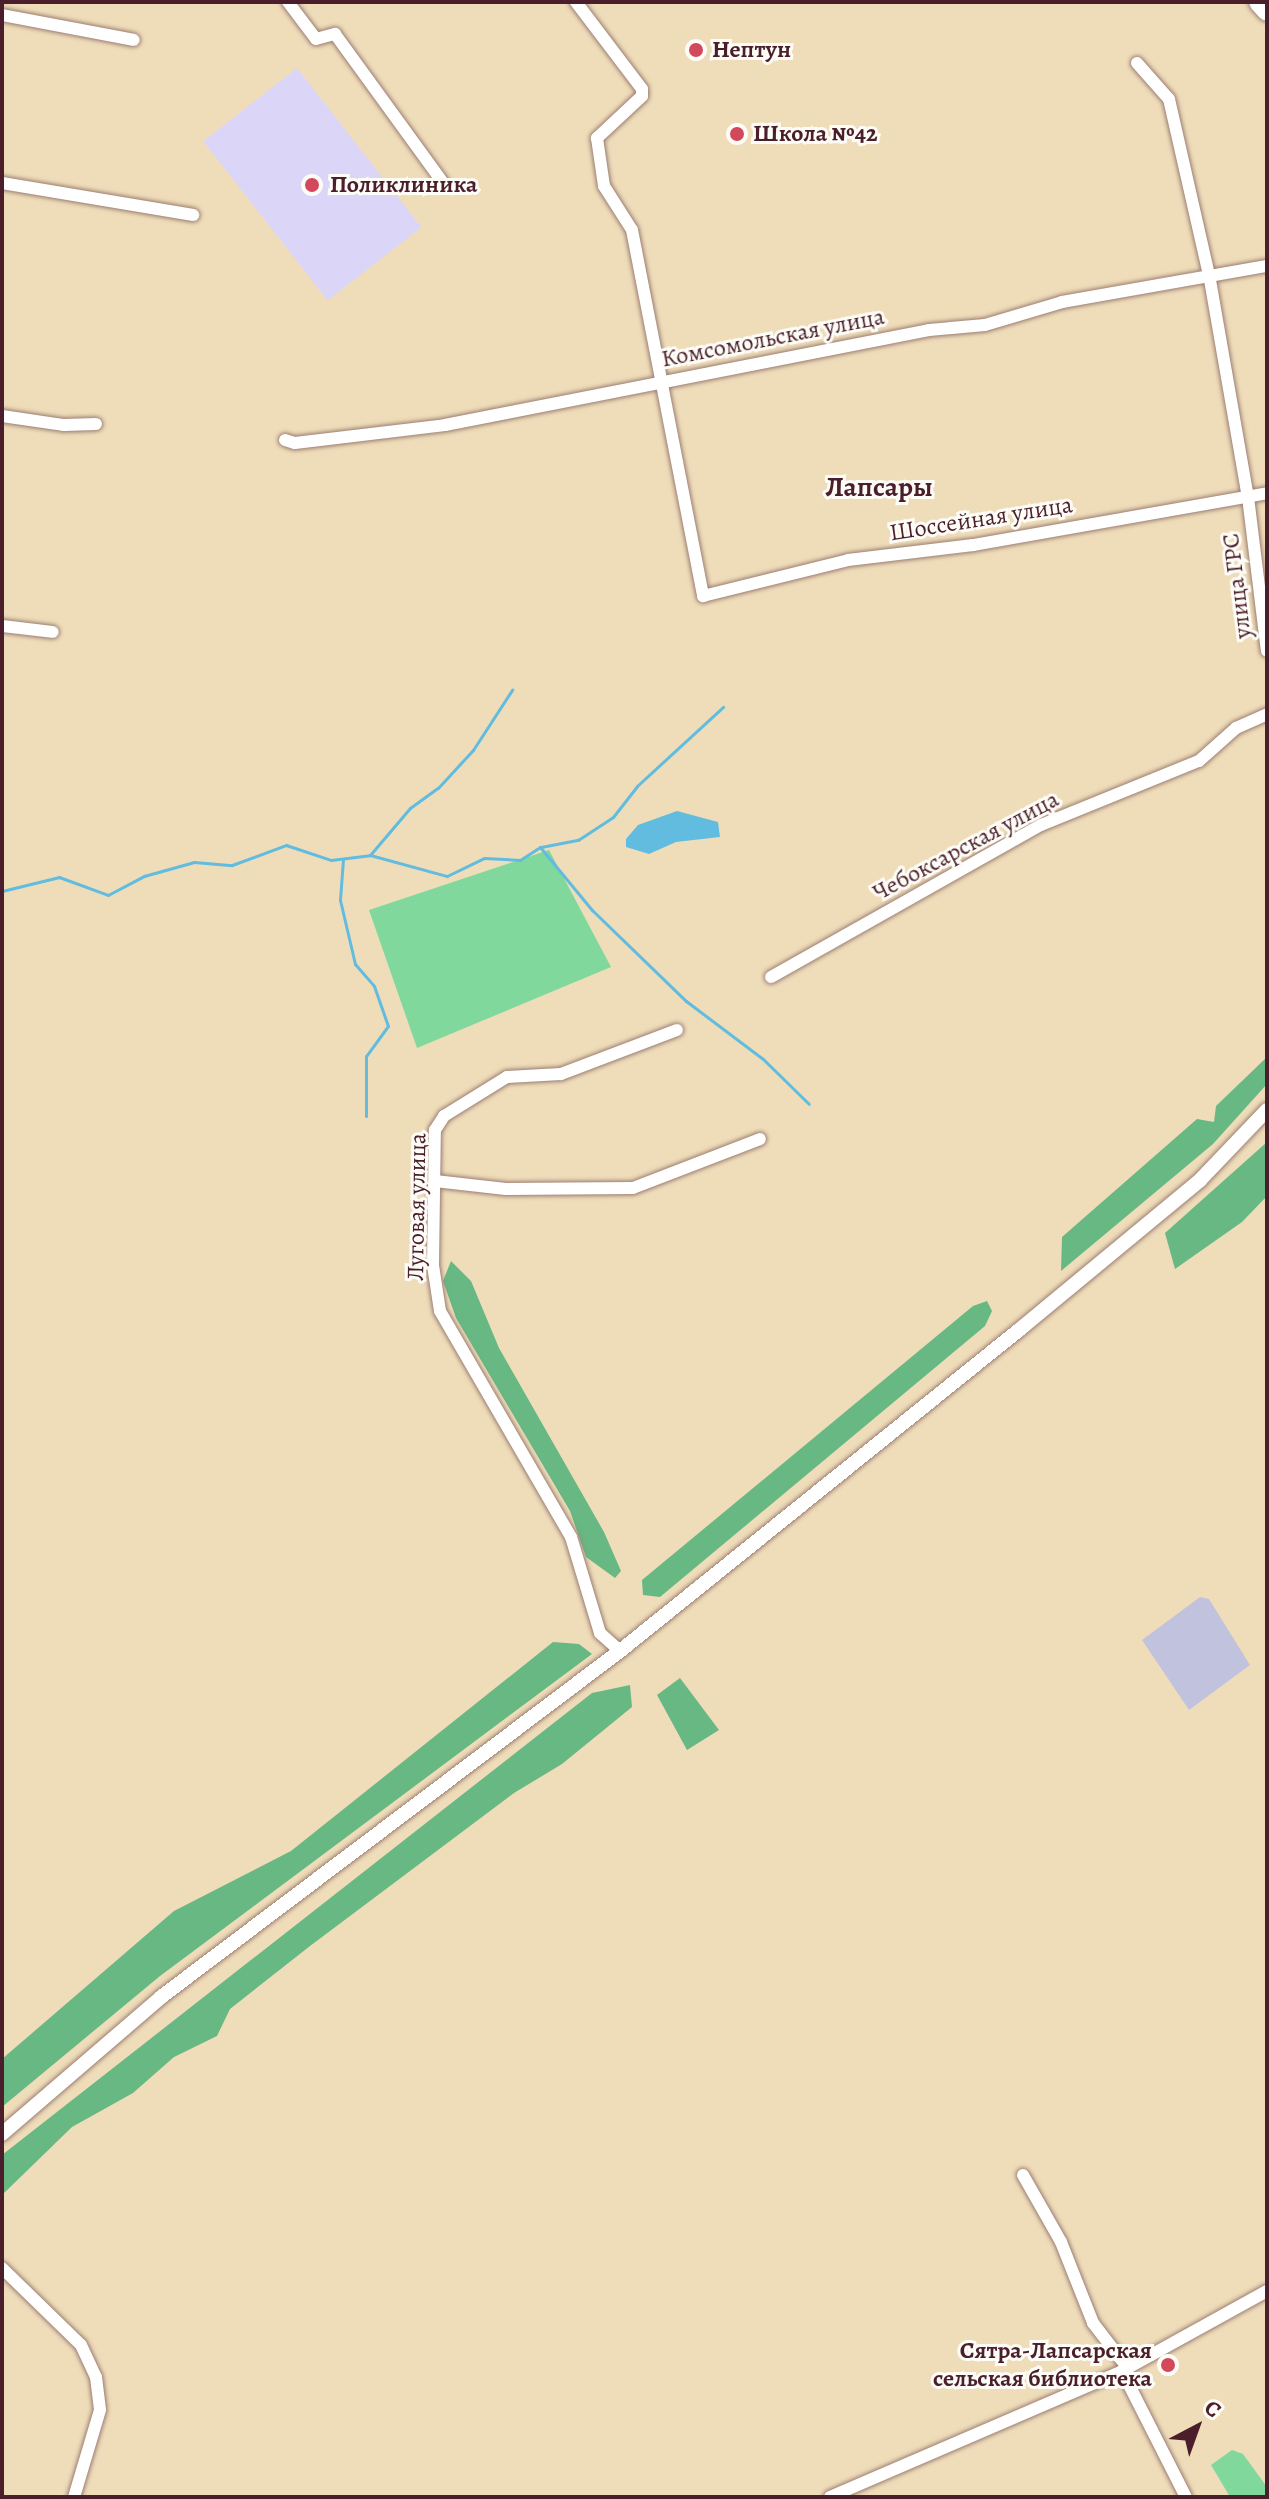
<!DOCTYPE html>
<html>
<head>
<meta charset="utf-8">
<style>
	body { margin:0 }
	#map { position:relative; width:1269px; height:2499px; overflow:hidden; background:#efddba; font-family:Alegreya,serif }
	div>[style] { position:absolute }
	.built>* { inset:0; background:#dbd6f7; transform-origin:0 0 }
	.industrial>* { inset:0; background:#c1c2dd }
	.green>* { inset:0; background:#80d89d }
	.forest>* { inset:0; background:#68b884 }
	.water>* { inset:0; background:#61bcdf }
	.stream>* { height:3px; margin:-1.5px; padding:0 1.5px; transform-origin:1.5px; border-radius:1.5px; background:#61bcdf }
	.roads { filter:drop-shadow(0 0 2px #9c7e72) drop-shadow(0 0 2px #9c7e72) }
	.minor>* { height:12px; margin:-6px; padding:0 6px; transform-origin:6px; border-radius:6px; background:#fff }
	.tertiary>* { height:14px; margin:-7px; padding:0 7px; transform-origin:7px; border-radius:7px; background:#fff }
	.trunk>* { height:20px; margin:-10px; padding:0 10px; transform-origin:10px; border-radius:10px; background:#fff }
	.dots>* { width:22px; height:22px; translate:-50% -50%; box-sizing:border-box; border:4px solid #fdfcf7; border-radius:50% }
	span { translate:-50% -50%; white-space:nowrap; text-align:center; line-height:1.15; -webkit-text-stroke:6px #fdfcf7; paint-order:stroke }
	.poi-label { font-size:24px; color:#4a1f2b; font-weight:700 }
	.left { translate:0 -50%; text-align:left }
	.right { translate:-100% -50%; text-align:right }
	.street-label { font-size:24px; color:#4a1f2b }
	.quarter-label { font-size:28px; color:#4a1f2b; font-weight:700 }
	.frame { position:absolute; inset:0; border:4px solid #4a1f2b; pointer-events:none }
	.north { position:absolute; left:1157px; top:2387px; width:80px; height:80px; -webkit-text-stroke:6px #fdfcf7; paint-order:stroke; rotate:41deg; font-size:22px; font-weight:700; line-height:32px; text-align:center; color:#4a1f2b }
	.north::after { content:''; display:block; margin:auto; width:28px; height:36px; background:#4a1f2b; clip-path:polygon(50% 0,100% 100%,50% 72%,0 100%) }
</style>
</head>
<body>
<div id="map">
	<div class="built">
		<i style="left:297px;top:68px;width:202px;height:119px;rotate:52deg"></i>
	</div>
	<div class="industrial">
		<i style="clip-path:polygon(1200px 1597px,1209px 1599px,1250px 1665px,1189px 1710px,1142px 1640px)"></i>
	</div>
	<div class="green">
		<i style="clip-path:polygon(549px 850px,611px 967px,417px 1048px,369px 910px)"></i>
		<i style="clip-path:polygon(1232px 2450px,1243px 2454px,1267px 2487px,1267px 2497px,1230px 2497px,1211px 2465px)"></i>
	</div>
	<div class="forest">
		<i style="clip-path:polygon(1267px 1057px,1267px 1084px,1213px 1144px,1061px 1271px,1062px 1237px,1197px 1119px,1214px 1122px,1216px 1106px)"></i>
		<i style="clip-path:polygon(1267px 1142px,1267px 1196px,1242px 1222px,1175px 1269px,1165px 1233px)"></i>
		<i style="clip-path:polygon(451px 1261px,471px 1281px,499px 1348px,604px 1532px,621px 1571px,615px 1578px,586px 1557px,570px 1511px,456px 1318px,443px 1281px)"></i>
		<i style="clip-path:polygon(987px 1301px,992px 1311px,985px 1326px,660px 1597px,643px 1595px,642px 1580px,973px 1306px)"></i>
		<i style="clip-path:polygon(553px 1642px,579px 1644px,592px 1654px,160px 1976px,2px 2107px,2px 2059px,174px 1911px,291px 1851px)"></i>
		<i style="clip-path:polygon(680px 1678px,719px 1730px,687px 1750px,657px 1695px)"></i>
		<i style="clip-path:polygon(630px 1685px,632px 1707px,562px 1764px,514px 1793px,310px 1946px,230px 2009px,217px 2036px,174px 2057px,133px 2093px,72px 2127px,2px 2195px,2px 2155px,592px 1693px)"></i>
	</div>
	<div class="water">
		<i style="clip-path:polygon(677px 811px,718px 822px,720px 837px,676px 842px,649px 854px,626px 847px,626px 839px,638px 825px)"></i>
	</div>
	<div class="stream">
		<i style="left:541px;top:847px;width:38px;rotate:-11deg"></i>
		<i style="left:578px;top:840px;width:42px;rotate:-33.3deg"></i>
		<i style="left:613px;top:817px;width:39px;rotate:-52deg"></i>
		<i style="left:637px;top:786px;width:117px;rotate:-42.6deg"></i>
		<i style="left:370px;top:855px;width:62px;rotate:-49.6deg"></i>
		<i style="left:410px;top:808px;width:34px;rotate:-36deg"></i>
		<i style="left:438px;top:788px;width:52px;rotate:-47.4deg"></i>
		<i style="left:473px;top:750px;width:72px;rotate:-57deg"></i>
		<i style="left:343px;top:859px;width:41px;rotate:94.2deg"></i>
		<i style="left:340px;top:900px;width:66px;rotate:76.8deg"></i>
		<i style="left:355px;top:964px;width:29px;rotate:49deg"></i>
		<i style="left:374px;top:986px;width:42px;rotate:70.7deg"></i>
		<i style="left:388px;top:1026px;width:37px;rotate:126deg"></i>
		<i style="left:366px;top:1056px;width:60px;rotate:90deg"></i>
		<i style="left:2px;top:891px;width:59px;rotate:-13.8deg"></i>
		<i style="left:59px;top:877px;width:52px;rotate:20.2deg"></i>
		<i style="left:108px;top:895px;width:41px;rotate:-27.8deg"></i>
		<i style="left:144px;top:876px;width:52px;rotate:-15.6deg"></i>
		<i style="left:194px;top:862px;width:38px;rotate:5deg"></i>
		<i style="left:232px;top:865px;width:58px;rotate:-20.3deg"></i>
		<i style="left:286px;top:845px;width:47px;rotate:18.4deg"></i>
		<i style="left:331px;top:860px;width:39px;rotate:-7deg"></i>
		<i style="left:370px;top:855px;width:80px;rotate:15.3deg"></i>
		<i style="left:447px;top:876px;width:41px;rotate:-25.9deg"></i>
		<i style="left:484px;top:858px;width:36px;rotate:3deg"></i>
		<i style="left:520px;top:860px;width:24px;rotate:-33deg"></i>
		<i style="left:540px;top:847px;width:82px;rotate:50.5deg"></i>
		<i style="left:592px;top:910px;width:131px;rotate:44.1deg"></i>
		<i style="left:686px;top:1001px;width:96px;rotate:37deg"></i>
		<i style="left:763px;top:1059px;width:64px;rotate:44.4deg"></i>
	</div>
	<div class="roads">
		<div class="minor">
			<i style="left:288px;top:2px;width:46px;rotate:52.9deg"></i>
			<i style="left:316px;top:39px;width:20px;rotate:-15deg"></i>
			<i style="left:335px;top:34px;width:185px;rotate:54deg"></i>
			<i style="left:576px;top:2px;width:109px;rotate:52.8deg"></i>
			<i style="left:642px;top:89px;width:7px;rotate:90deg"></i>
			<i style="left:642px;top:96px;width:62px;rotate:137deg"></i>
			<i style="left:597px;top:138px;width:49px;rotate:81.7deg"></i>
			<i style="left:604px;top:186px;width:52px;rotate:57.5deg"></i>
			<i style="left:632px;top:230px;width:373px;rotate:79deg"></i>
			<i style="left:703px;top:596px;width:149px;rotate:-13.9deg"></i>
			<i style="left:848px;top:560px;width:126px;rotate:-6.8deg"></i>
			<i style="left:973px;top:545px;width:299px;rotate:-10deg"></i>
			<i style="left:2px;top:15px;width:134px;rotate:10.7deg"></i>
			<i style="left:1137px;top:63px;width:48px;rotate:48.4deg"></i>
			<i style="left:1169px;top:99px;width:186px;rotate:77.2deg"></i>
			<i style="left:1210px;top:280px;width:220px;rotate:80.1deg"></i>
			<i style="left:1248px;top:497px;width:155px;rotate:83deg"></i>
			<i style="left:2px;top:183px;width:194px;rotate:9.5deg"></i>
			<i style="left:2px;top:416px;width:63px;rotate:8.3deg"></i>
			<i style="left:64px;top:425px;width:32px;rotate:-2deg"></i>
			<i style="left:285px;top:440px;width:10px;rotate:17deg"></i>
			<i style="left:295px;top:443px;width:151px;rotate:-6.8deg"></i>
			<i style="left:445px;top:425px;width:493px;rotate:-11.1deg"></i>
			<i style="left:929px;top:330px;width:56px;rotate:-5.1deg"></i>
			<i style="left:985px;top:325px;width:80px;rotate:-16.6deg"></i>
			<i style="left:1062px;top:302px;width:208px;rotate:-10deg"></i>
			<i style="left:2px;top:626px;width:51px;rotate:6.7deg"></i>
			<i style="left:771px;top:977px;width:310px;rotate:-29.4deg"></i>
			<i style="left:1041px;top:825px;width:170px;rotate:-22.1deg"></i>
			<i style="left:1199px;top:761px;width:50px;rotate:-41.7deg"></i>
			<i style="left:1236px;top:728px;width:34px;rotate:-24deg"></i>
			<i style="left:435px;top:1181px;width:71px;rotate:6.4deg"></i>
			<i style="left:506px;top:1189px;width:127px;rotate:-0.5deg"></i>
			<i style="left:633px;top:1188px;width:136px;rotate:-21.1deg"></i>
			<i style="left:620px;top:1651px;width:27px;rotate:-138deg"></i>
			<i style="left:600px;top:1633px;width:100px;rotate:-106.8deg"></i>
			<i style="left:571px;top:1537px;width:261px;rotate:-120.1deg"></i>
			<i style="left:440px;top:1311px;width:47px;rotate:-98.7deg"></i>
			<i style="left:433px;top:1265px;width:135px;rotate:-89.2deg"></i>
			<i style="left:435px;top:1130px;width:17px;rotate:-57deg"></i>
			<i style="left:444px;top:1116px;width:74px;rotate:-31.8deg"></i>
			<i style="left:507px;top:1077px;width:54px;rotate:-3.2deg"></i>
			<i style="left:561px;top:1074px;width:124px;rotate:-20.8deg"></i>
			<i style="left:1023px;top:2175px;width:77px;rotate:60.4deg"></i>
			<i style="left:1061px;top:2242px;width:87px;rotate:68.4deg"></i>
			<i style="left:1093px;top:2323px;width:56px;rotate:52.3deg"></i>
			<i style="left:2px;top:2268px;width:110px;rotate:44.3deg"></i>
			<i style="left:81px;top:2345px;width:35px;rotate:65deg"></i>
			<i style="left:96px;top:2377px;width:33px;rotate:83deg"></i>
			<i style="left:100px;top:2410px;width:91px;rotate:106.6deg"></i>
			<i style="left:1122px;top:2371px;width:141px;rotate:63.1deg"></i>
			<i style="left:830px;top:2497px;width:318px;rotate:-23.3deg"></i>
			<i style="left:1122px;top:2371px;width:166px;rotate:-28.9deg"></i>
		</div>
		<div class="tertiary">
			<i style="left:2px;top:2134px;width:210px;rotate:-40.7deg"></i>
			<i style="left:161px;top:1997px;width:575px;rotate:-37.01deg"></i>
			<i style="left:620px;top:1651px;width:512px;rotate:-38.82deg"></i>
			<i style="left:1019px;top:1330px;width:235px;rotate:-39.6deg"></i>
			<i style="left:1200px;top:1180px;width:97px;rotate:-46.3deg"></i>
		</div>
		<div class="trunk">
			<i style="left:1259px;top:2px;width:12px;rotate:48deg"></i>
		</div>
	</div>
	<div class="dots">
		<i style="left:696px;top:50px;background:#d1495b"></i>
		<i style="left:737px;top:134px;background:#d1495b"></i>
		<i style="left:312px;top:185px;background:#d1495b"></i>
		<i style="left:1168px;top:2365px;background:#d1495b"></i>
	</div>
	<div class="poi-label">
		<span class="left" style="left:712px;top:50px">Нептун</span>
		<span class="left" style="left:753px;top:134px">Школа №42</span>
		<span class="left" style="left:330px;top:185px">Поликлиника</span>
		<span class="right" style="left:1152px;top:2365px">Сятра-Лапсарская<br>сельская библиотека</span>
	</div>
	<div class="street-label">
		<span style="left:773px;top:338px;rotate:-11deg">Комсомольская улица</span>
		<span style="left:981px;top:519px;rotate:-9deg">Шоссейная улица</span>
		<span style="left:1237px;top:586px;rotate:-97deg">улица ГРС</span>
		<span style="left:966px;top:846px;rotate:-28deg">Чебоксарская улица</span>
		<span style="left:417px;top:1207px;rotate:-89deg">Луговая улица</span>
	</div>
	<div class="quarter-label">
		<span style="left:879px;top:487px">Лапсары</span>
	</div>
	<div class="frame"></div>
	<div class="north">С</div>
</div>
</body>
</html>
